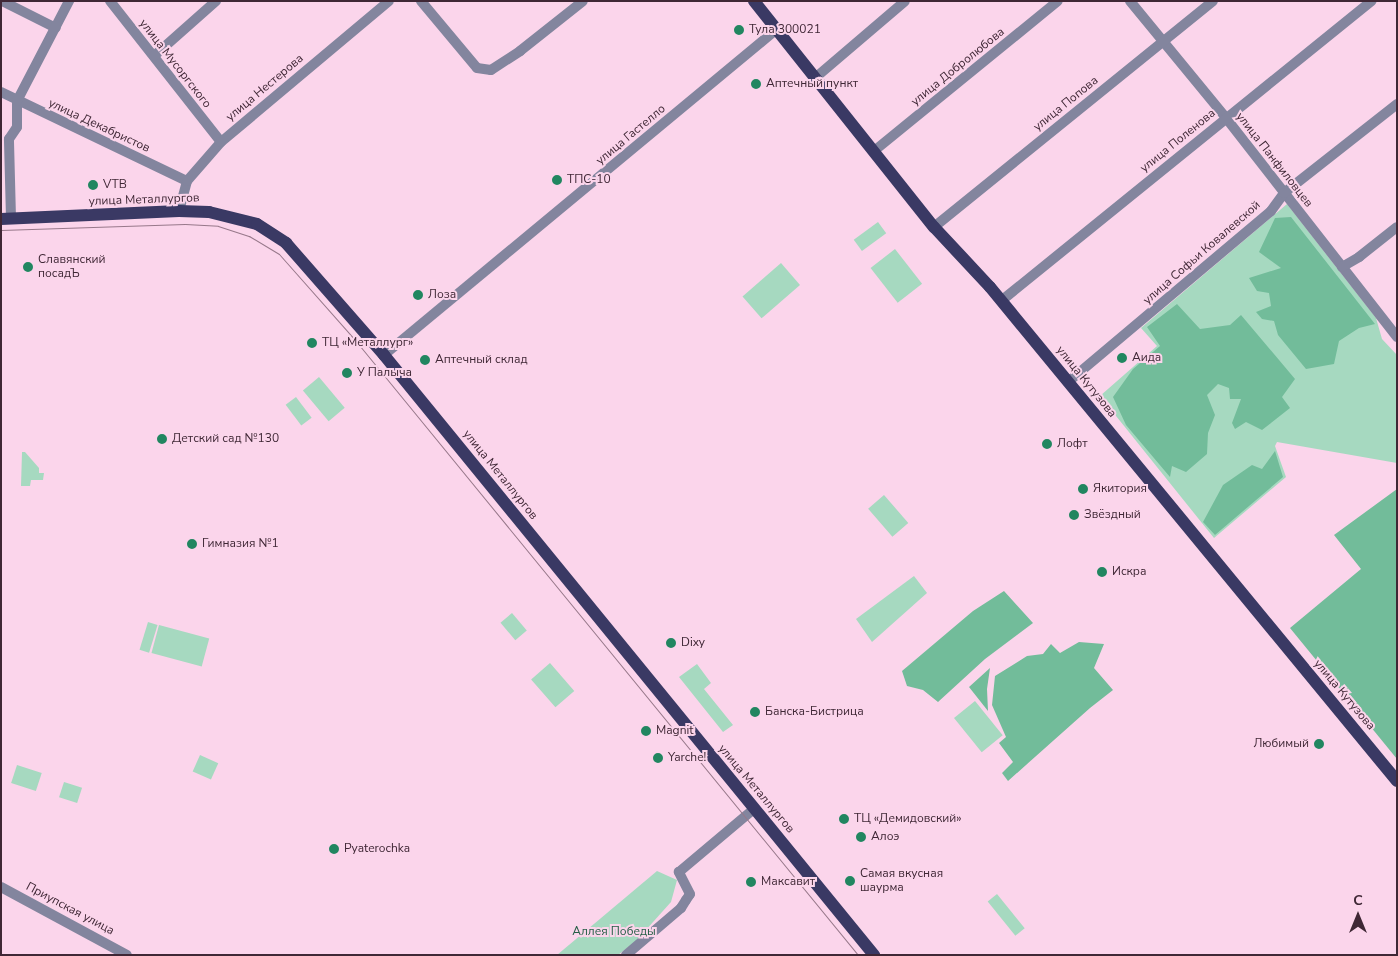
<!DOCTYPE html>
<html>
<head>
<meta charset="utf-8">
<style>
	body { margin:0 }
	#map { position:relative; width:1398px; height:956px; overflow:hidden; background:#fbd5eb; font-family:"Nunito Sans",sans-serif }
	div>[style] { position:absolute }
	.green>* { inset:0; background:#a6d9c0; transform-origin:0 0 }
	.forest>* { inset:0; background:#72bc9a }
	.minor>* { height:10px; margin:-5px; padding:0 5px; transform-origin:5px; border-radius:5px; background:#83859e }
	.major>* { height:12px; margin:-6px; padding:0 6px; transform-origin:6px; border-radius:6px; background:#3a3964 }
	.tram>* { height:1px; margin:-0.5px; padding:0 0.5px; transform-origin:0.5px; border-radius:0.5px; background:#97788a }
	.dots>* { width:14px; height:14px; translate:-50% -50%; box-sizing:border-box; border:2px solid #fbd5eb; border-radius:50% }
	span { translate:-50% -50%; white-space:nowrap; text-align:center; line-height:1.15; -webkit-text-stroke:4px #fbd5eb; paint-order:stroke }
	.poi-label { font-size:12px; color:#3f2735 }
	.left { translate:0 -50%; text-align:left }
	.right { translate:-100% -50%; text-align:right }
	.street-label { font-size:12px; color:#3f2735 }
	.park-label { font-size:12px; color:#255e46 }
	.frame { position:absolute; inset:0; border:2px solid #3f2735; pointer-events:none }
	.north { position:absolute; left:1333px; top:891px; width:50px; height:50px; -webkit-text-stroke:4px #fbd5eb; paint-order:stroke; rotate:0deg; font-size:14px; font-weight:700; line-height:20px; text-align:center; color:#3f2735 }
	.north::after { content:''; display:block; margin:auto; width:18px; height:22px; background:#3f2735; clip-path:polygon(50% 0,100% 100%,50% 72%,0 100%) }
</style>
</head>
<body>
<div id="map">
	<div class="green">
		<i style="clip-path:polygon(1287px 204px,1376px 318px,1382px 339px,1397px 355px,1397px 463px,1277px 442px,1275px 446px,1286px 477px,1214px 538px,1100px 396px,1157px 346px,1141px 328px)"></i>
		<i style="left:878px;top:222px;width:14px;height:30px;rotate:54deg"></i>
		<i style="left:895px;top:249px;width:44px;height:31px;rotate:52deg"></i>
		<i style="left:781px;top:263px;width:29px;height:51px;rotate:49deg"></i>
		<i style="left:319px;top:377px;width:40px;height:21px;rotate:50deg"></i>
		<i style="left:296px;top:397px;width:26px;height:13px;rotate:53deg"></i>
		<i style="clip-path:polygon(22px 452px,25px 452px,39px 468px,39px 473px,44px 473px,43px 480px,31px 480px,30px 486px,21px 486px)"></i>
		<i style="left:884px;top:495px;width:37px;height:21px;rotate:49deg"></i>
		<i style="clip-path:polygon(914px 576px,927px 593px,872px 642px,856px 619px)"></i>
		<i style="left:512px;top:613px;width:23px;height:15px;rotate:50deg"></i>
		<i style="left:148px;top:622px;width:10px;height:29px;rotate:17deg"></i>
		<i style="left:159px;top:625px;width:52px;height:29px;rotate:15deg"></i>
		<i style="left:550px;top:663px;width:37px;height:25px;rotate:49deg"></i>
		<i style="clip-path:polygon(697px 664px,711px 683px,704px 689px,733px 725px,723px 732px,679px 677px)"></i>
		<i style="left:975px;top:701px;width:44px;height:27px;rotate:51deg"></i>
		<i style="left:200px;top:755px;width:20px;height:18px;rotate:24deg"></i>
		<i style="left:17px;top:765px;width:26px;height:19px;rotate:18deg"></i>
		<i style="left:64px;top:782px;width:19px;height:16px;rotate:18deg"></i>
		<i style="clip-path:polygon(657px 871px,677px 880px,671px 902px,636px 941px,618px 955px,557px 955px)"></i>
		<i style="left:997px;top:894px;width:44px;height:12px;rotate:51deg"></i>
	</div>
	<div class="forest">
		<i style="clip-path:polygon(1291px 217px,1375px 324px,1359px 328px,1339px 341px,1334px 364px,1306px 369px,1278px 335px,1274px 321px,1262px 319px,1256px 312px,1271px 306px,1269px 293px,1257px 291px,1249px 278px,1281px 268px,1259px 252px,1275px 218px)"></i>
		<i style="clip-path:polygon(1177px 304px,1200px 329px,1230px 325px,1241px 315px,1295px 379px,1282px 397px,1290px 408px,1262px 430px,1246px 422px,1235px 429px,1232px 423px,1241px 399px,1230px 399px,1229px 388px,1218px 384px,1207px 395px,1215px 415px,1208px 433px,1207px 454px,1186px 472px,1172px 466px,1170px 477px,1126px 425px,1113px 397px,1133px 369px,1160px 346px,1147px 327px)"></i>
		<i style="clip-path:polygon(1275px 451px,1283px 477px,1215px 535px,1203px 522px,1223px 485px,1252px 465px,1262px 469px)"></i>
		<i style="clip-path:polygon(1397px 489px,1397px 759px,1290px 628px,1361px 569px,1334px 535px)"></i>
		<i style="clip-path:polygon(1004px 591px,1033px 623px,985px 659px,938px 702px,923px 690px,907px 686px,902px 671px,973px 611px)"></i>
		<i style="clip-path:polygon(1079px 642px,1104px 644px,1094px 668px,1113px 690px,1090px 708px,1008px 781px,1002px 773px,1013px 762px,999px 743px,1006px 737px,992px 705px,995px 676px,1027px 656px,1043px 654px,1051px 644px,1060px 653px)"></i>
		<i style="clip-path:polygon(990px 668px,987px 689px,988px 711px,969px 687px)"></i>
	</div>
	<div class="minor">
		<i style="left:2px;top:1px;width:60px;rotate:26.6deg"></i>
		<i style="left:110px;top:1px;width:179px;rotate:51.8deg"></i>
		<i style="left:421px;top:1px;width:87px;rotate:50.1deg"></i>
		<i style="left:477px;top:68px;width:14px;rotate:8deg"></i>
		<i style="left:491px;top:70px;width:35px;rotate:-33deg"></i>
		<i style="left:520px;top:51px;width:80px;rotate:-38.4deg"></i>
		<i style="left:1130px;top:1px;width:151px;rotate:50.6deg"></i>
		<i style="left:1226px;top:118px;width:278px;rotate:52deg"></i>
		<i style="left:154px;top:56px;width:83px;rotate:-41.6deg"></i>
		<i style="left:815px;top:78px;width:118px;rotate:-40.5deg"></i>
		<i style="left:1px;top:92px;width:206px;rotate:25.6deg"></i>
		<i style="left:874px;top:151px;width:237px;rotate:-39.2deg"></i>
		<i style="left:179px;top:211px;width:31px;rotate:-75deg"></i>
		<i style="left:187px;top:181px;width:52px;rotate:-48.9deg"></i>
		<i style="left:221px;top:142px;width:219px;rotate:-40deg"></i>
		<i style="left:11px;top:218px;width:79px;rotate:-91.5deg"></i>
		<i style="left:9px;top:139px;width:14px;rotate:-56deg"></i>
		<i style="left:17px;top:127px;width:26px;rotate:-90deg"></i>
		<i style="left:17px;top:101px;width:113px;rotate:-62.5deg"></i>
		<i style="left:934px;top:227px;width:359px;rotate:-39deg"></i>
		<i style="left:1342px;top:267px;width:20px;rotate:-30deg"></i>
		<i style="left:1359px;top:257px;width:48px;rotate:-38.3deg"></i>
		<i style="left:1001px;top:301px;width:477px;rotate:-39deg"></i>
		<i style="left:384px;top:355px;width:511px;rotate:-39.68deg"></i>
		<i style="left:1068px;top:382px;width:265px;rotate:-40.1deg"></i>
		<i style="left:1271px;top:211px;width:22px;rotate:-54deg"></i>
		<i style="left:1284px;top:193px;width:144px;rotate:-38.2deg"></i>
		<i style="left:1px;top:887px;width:143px;rotate:28.4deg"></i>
		<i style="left:626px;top:955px;width:72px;rotate:-40.5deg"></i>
		<i style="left:681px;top:908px;width:9px;rotate:-58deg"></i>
		<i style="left:686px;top:900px;width:7px;rotate:-56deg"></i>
		<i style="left:690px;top:894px;width:25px;rotate:-117deg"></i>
		<i style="left:679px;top:872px;width:99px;rotate:-40.1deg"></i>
	</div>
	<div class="major">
		<i style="left:754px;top:1px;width:289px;rotate:51.5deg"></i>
		<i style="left:934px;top:227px;width:82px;rotate:47deg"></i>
		<i style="left:990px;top:287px;width:640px;rotate:50.52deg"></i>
		<i style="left:1px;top:219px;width:178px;rotate:-2.6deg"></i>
		<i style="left:179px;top:211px;width:30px;rotate:2deg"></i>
		<i style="left:209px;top:212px;width:49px;rotate:14deg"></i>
		<i style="left:257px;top:224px;width:35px;rotate:33deg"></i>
		<i style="left:286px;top:243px;width:149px;rotate:48.8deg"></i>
		<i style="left:384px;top:355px;width:775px;rotate:50.76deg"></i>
	</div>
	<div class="tram">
		<i style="left:1px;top:230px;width:184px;rotate:-1.9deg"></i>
		<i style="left:185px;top:224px;width:33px;rotate:3deg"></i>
		<i style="left:218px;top:226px;width:33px;rotate:18deg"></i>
		<i style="left:249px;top:236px;width:35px;rotate:31deg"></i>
		<i style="left:279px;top:254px;width:115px;rotate:48.5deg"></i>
		<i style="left:355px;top:340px;width:795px;rotate:50.72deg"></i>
	</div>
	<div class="dots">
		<i style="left:739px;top:30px;background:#218660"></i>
		<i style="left:756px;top:84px;background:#218660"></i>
		<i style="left:557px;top:180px;background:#218660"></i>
		<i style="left:93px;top:185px;background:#218660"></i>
		<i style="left:28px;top:267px;background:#218660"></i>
		<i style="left:418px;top:295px;background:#218660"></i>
		<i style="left:312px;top:343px;background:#218660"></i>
		<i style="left:1122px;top:358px;background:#218660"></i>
		<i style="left:425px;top:360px;background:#218660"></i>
		<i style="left:347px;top:373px;background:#218660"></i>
		<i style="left:162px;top:439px;background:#218660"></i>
		<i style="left:1047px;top:444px;background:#218660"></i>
		<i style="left:1083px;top:489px;background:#218660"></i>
		<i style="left:1074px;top:515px;background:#218660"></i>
		<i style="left:192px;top:544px;background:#218660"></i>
		<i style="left:1102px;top:572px;background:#218660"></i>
		<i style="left:671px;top:643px;background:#218660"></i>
		<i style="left:755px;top:712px;background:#218660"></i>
		<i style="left:646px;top:731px;background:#218660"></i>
		<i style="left:1319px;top:744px;background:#218660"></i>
		<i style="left:658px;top:758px;background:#218660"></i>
		<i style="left:844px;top:819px;background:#218660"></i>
		<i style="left:861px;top:837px;background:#218660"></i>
		<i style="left:334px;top:849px;background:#218660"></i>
		<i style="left:850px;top:881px;background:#218660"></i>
		<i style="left:751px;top:882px;background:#218660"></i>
	</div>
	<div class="poi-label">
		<span class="left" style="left:749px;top:30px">Тула 300021</span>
		<span class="left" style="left:766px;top:84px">Аптечный пункт</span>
		<span class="left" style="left:567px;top:180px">ТПС-10</span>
		<span class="left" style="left:103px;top:185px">VTB</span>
		<span class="left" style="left:38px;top:267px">Славянский<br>посадЪ</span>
		<span class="left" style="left:428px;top:295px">Лоза</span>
		<span class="left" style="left:322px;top:343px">ТЦ «Металлург»</span>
		<span class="left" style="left:1132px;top:358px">Аида</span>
		<span class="left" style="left:435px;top:360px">Аптечный склад</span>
		<span class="left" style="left:357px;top:373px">У Палыча</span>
		<span class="left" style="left:172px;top:439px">Детский сад №130</span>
		<span class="left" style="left:1057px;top:444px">Лофт</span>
		<span class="left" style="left:1093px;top:489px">Якитория</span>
		<span class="left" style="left:1084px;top:515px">Звёздный</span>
		<span class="left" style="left:202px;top:544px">Гимназия №1</span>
		<span class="left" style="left:1112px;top:572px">Искра</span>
		<span class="left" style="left:681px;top:643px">Dixy</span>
		<span class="left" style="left:765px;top:712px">Банска-Бистрица</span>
		<span class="left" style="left:656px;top:731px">Magnit</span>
		<span class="right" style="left:1309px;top:744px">Любимый</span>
		<span class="left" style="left:668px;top:758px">Yarche!</span>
		<span class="left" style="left:854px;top:819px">ТЦ «Демидовский»</span>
		<span class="left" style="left:871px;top:837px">Алоэ</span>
		<span class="left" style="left:344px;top:849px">Pyaterochka</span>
		<span class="left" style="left:860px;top:881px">Самая вкусная<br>шаурма</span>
		<span class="left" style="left:761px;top:882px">Максавит</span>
	</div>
	<div class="street-label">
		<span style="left:175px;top:64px;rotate:52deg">улица Мусоргского</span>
		<span style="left:958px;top:67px;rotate:-39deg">улица Добролюбова</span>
		<span style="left:265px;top:88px;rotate:-40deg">улица Нестерова</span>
		<span style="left:1066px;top:104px;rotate:-39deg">улица Попова</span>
		<span style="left:99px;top:126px;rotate:25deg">улица Декабристов</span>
		<span style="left:631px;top:135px;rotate:-40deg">улица Гастелло</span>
		<span style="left:1178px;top:141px;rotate:-39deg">улица Поленова</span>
		<span style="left:1274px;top:160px;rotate:52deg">улица Панфиловцев</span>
		<span style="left:144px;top:200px;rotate:-2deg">улица Металлургов</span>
		<span style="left:1202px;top:253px;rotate:-41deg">улица Софьи Ковалевской</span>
		<span style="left:1086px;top:382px;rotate:51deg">улица Кутузова</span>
		<span style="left:500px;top:475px;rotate:51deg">улица Металлургов</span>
		<span style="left:1344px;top:695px;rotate:50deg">улица Кутузова</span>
		<span style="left:756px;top:789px;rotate:50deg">улица Металлургов</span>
		<span style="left:70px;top:909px;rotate:28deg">Приупская улица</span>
	</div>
	<div class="park-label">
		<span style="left:614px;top:932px">Аллея Победы</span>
	</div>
	<div class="frame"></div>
	<div class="north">С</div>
</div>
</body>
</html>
